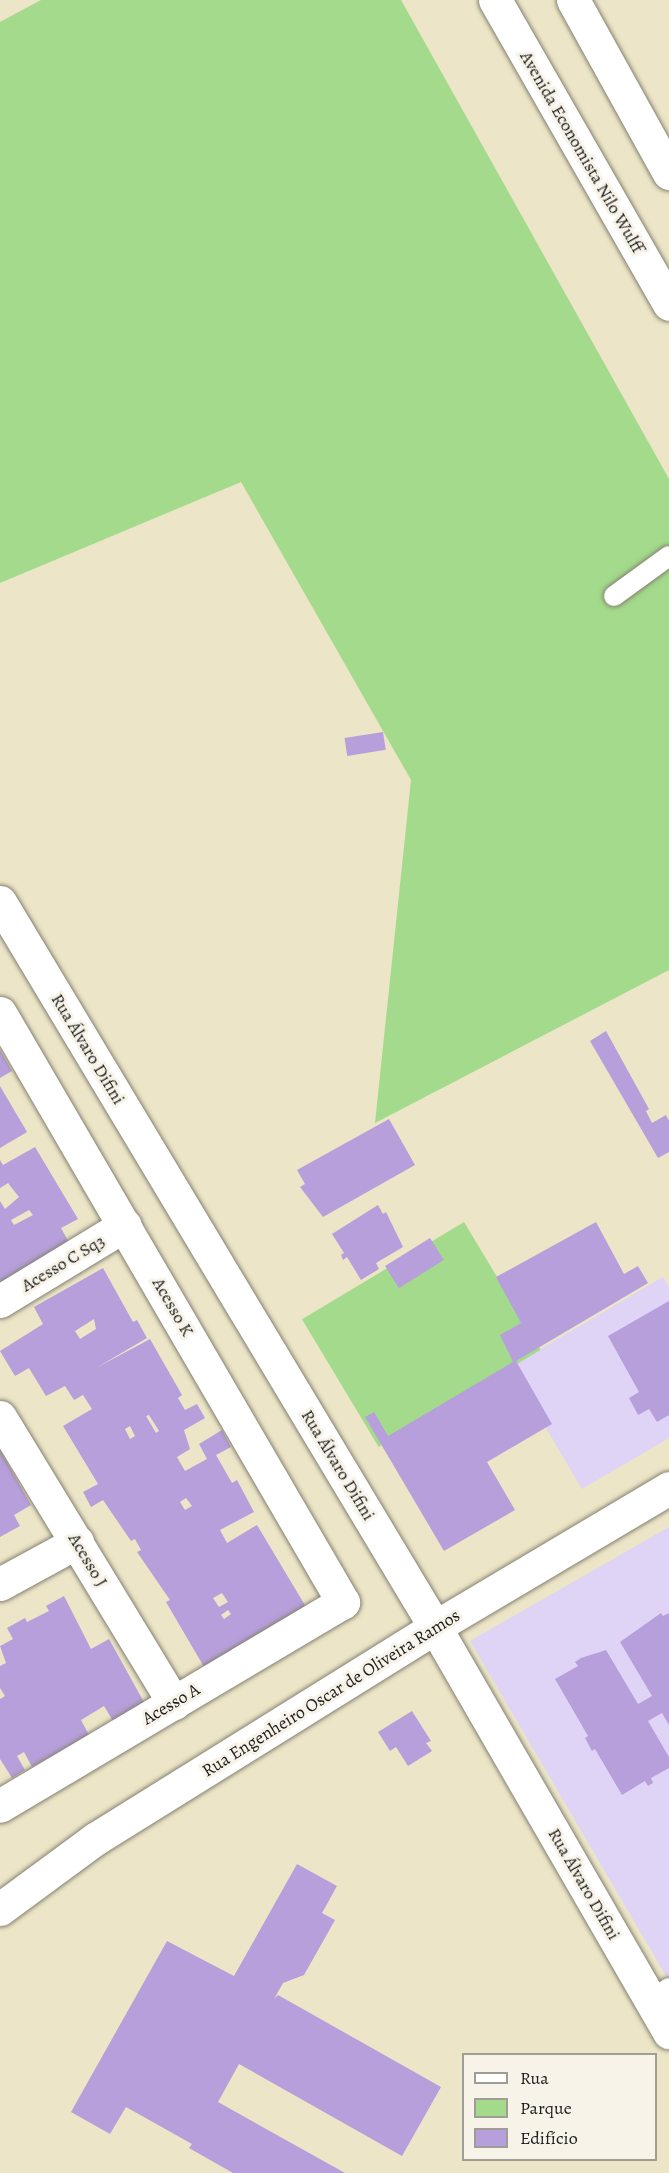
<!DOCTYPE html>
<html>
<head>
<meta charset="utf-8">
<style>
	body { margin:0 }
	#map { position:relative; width:669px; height:2173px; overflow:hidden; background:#ece5c7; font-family:Alegreya,serif }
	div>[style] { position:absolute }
	.built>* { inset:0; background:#dfd4f5 }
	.green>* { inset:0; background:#a3da8b; transform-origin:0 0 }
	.building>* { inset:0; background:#b79fdb; transform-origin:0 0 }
	.roads { filter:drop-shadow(0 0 2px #848072) drop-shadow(0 0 2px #848072) }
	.service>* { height:20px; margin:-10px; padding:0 10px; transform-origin:10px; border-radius:10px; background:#fff }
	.minor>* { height:33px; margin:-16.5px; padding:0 16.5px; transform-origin:16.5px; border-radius:16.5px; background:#fff }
	.tertiary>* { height:33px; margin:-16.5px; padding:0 16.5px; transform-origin:16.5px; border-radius:16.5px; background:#fff }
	span { translate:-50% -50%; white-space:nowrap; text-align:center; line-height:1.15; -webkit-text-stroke:6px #f7f3e8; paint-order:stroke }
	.street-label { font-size:18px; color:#1c1c1c }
	.legend { position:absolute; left:462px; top:2053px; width:195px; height:108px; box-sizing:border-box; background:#f7f3e8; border:2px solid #9f9d96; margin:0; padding:8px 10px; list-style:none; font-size:18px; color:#1c1c1c }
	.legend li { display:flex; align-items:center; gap:12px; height:30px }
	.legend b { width:30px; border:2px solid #9f9d96 }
</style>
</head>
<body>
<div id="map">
	<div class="built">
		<i style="clip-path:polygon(663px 1277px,669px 1287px,669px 1438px,582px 1489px,510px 1367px)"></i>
		<i style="clip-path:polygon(669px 1527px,669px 1981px,470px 1641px)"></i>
	</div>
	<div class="green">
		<i style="clip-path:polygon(41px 0,401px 0,669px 479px,669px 970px,375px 1123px,411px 780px,241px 482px,0 583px,0 22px)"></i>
		<i style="left:464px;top:1222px;width:149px;height:189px;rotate:59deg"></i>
	</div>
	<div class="building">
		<i style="left:383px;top:732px;width:18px;height:39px;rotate:81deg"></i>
		<i style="clip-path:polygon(606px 1031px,649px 1109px,646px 1111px,652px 1123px,666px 1115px,669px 1121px,669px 1152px,658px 1158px,590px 1041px)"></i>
		<i style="clip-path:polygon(0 1050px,12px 1071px,0 1078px)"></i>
		<i style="clip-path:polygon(0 1086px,27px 1132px,0 1148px)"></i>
		<i style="clip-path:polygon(389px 1119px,415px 1165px,323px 1217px,300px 1187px,305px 1184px,297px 1170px)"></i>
		<i style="clip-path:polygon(evenodd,35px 1147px,78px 1219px,61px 1228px,70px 1244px,0 1285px,0 1201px,5px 1209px,19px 1197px,8px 1183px,0 1188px,0 1160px,3px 1165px,35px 1147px,29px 1210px,33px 1215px,14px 1225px,11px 1220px,29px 1210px)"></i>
		<i style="clip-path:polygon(378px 1205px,383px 1214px,386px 1212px,403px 1247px,376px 1263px,379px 1269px,361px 1280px,347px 1257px,343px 1260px,341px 1255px,344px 1253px,332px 1234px)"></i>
		<i style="clip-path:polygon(596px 1222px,624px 1274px,638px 1266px,648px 1283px,516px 1361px,552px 1424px,487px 1462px,515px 1510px,444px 1551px,365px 1417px,374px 1412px,388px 1436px,513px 1362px,500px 1335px,521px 1323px,496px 1277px)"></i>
		<i style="left:430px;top:1238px;width:26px;height:53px;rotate:58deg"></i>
		<i style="clip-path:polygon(evenodd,103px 1268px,133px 1322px,137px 1320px,147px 1338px,96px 1368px,150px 1339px,182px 1395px,178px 1398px,185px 1410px,197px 1404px,205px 1418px,184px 1430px,190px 1449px,177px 1457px,185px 1471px,207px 1459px,199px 1444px,222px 1430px,231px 1447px,216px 1455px,232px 1483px,237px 1480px,254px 1512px,220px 1530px,227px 1543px,257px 1525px,309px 1612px,207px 1672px,166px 1602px,170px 1600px,137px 1552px,141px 1550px,135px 1539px,131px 1541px,103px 1500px,91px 1507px,83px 1492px,98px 1484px,63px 1426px,92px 1409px,83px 1395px,74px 1400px,65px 1386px,46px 1396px,29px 1368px,15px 1376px,0 1351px,43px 1324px,34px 1307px,103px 1268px,94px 1319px,96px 1329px,80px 1339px,75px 1331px,94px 1319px,103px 1268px,149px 1415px,159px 1431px,156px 1433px,146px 1416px,149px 1415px,103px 1268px,130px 1426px,135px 1436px,130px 1439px,125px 1429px,130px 1426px,103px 1268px,186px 1498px,192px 1506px,185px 1510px,180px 1502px,186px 1498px,103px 1268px,222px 1593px,228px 1602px,219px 1607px,213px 1598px,222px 1593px,103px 1268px,228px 1610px,231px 1614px,224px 1619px,221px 1615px,228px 1610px)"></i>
		<i style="clip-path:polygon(669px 1301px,669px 1415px,657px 1422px,649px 1409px,638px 1415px,629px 1398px,639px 1392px,608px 1336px)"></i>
		<i style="clip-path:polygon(0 1450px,31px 1505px,14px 1515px,20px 1526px,0 1537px)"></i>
		<i style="clip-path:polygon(64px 1596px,91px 1649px,109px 1639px,145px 1704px,113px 1721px,104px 1706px,81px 1720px,89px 1735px,32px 1767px,24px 1752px,17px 1756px,25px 1770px,12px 1778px,0 1759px,0 1699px,5px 1696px,0 1688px,0 1666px,6px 1663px,0 1646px,13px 1639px,7px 1628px,25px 1618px,27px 1622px,49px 1611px,46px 1606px)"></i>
		<i style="clip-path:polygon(661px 1613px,663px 1616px,669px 1613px,669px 1725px,662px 1713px,648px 1721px,669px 1757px,669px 1768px,651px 1778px,653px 1783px,648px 1786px,645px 1781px,622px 1795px,595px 1749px,592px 1751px,585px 1738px,588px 1736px,555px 1679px,578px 1666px,575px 1662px,581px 1658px,606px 1650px,638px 1704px,652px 1696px,620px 1642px)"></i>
		<i style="clip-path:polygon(412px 1711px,431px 1741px,426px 1743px,432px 1751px,408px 1766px,396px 1747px,390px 1751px,378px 1732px)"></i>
		<i style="clip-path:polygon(297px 1864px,337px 1886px,322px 1913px,335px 1920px,304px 1975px,283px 1983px,274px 1999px,278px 1995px,441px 2087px,402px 2156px,239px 2064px,218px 2102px,345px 2173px,233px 2173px,189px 2148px,192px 2144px,126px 2107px,110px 2134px,71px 2112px,167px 1941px,234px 1976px)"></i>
	</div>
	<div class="roads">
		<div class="service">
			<i style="left:614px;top:596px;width:68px;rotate:-36deg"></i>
			<i style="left:651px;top:2001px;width:22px;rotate:-36deg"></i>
		</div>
		<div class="minor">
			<i style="left:0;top:902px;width:845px;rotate:59.04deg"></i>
			<i style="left:435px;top:1627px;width:468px;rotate:60deg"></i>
			<i style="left:0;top:1013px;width:682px;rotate:59.79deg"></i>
			<i style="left:343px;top:1602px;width:399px;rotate:149.3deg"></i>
			<i style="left:0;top:1301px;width:146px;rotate:-31.3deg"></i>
			<i style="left:0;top:1417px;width:335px;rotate:58.7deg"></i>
			<i style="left:0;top:1584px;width:88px;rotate:-28.6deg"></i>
		</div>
		<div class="tertiary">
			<i style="left:495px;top:0;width:350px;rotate:60.2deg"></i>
			<i style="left:573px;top:0;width:198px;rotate:61deg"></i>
			<i style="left:0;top:1909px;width:118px;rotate:-36.4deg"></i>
			<i style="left:95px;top:1839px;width:401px;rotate:-31.9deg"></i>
			<i style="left:435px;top:1627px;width:272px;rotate:-30.7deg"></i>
		</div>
	</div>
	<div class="street-label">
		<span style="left:582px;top:152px;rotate:60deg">Avenida Economista Nilo Wulff</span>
		<span style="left:88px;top:1049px;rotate:59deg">Rua Álvaro Difini</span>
		<span style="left:63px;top:1263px;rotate:-31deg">Acesso C Sq3</span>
		<span style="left:173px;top:1307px;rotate:60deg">Acesso K</span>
		<span style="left:338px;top:1465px;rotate:59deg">Rua Álvaro Difini</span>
		<span style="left:88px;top:1560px;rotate:59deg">Acesso J</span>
		<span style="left:331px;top:1693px;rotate:-32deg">Rua Engenheiro Oscar de Oliveira Ramos</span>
		<span style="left:171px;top:1704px;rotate:-31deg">Acesso A</span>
		<span style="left:584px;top:1884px;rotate:60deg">Rua Álvaro Difini</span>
	</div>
	<ul class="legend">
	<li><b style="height:8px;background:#fff"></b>Rua</li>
	<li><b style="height:16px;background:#a3da8b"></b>Parque</li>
	<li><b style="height:16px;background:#b79fdb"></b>Edifício</li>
	</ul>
</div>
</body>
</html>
